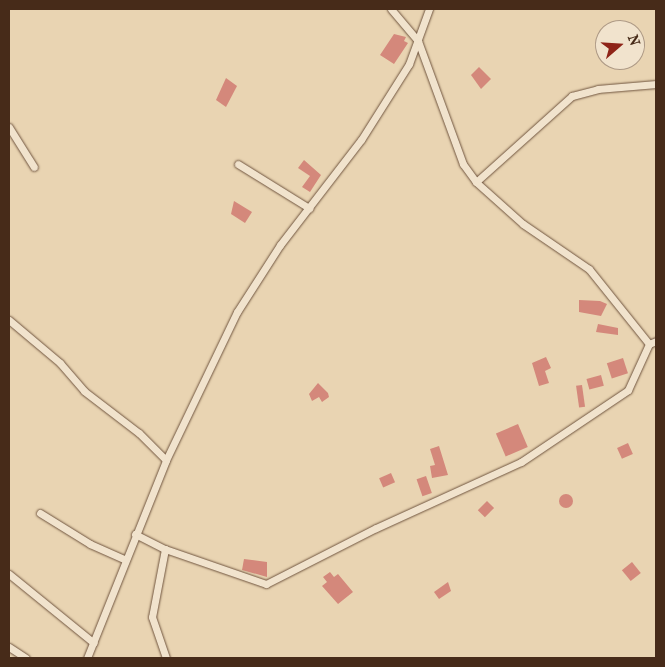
<!DOCTYPE html>
<html>
<head>
<meta charset="utf-8">
<style>
	body { margin:0 }
	#map { position:relative; width:665px; height:667px; overflow:hidden; background:#e9d4b2; font-family:"IM FELL French Canon",serif }
	div>[style] { position:absolute }
	.building>* { inset:0; background:#d4887b; transform-origin:0 0 }
	.round { border-radius:50% }
	.roads { filter:drop-shadow(0 0 1px #70553f) drop-shadow(0 0 1px #70553f) }
	.minor>* { height:7px; margin:-3.5px; padding:0 3.5px; transform-origin:3.5px; border-radius:3.5px; background:#f1e3cd }
	span { translate:-50% -50%; white-space:nowrap; text-align:center; line-height:1.15; -webkit-text-stroke:4px #f1e3cd; paint-order:stroke }
	.frame { position:absolute; inset:0; border:10px solid #472b19; pointer-events:none }
	.north { position:absolute; left:595px; top:20px; width:50px; height:50px; box-sizing:border-box; background:#f1e3cd; border:1px solid #ad9985; border-radius:50%; rotate:71deg; font-size:14px; font-weight:700; line-height:20px; text-align:center; color:#472b19 }
	.north::after { content:''; display:block; margin:auto; width:18px; height:22px; background:#8f2418; clip-path:polygon(50% 0,100% 100%,50% 72%,0 100%) }
</style>
</head>
<body>
<div id="map">
	<div class="building">
		<i style="clip-path:polygon(394px 34px,406px 37px,404px 41px,408px 43px,394px 64px,380px 55px)"></i>
		<i style="clip-path:polygon(479px 67px,491px 79px,481px 89px,471px 75px)"></i>
		<i style="clip-path:polygon(226px 78px,237px 86px,226px 107px,216px 100px)"></i>
		<i style="clip-path:polygon(304px 160px,321px 175px,310px 192px,302px 187px,310px 176px,298px 168px)"></i>
		<i style="clip-path:polygon(234px 201px,252px 212px,245px 223px,231px 214px)"></i>
		<i style="clip-path:polygon(579px 300px,600px 301px,607px 304px,601px 316px,579px 312px)"></i>
		<i style="clip-path:polygon(598px 324px,618px 328px,618px 335px,596px 332px)"></i>
		<i style="clip-path:polygon(546px 357px,551px 368px,545px 371px,549px 383px,539px 386px,532px 363px)"></i>
		<i style="left:623px;top:358px;width:16px;height:17px;rotate:72deg"></i>
		<i style="left:601px;top:375px;width:11px;height:15px;rotate:75deg"></i>
		<i style="clip-path:polygon(318px 383px,328px 393px,329px 397px,322px 402px,319px 397px,312px 401px,309px 394px)"></i>
		<i style="left:582px;top:385px;width:22px;height:6px;rotate:82deg"></i>
		<i style="left:518px;top:424px;width:25px;height:24px;rotate:67deg"></i>
		<i style="left:628px;top:443px;width:12px;height:12px;rotate:66deg"></i>
		<i style="clip-path:polygon(439px 446px,448px 475px,432px 478px,430px 466px,435px 465px,430px 449px)"></i>
		<i style="left:391px;top:473px;width:10px;height:13px;rotate:66deg"></i>
		<i style="left:426px;top:476px;width:18px;height:10px;rotate:71deg"></i>
		<i class="round" style="left:559px;top:494px;width:14px;height:14px"></i>
		<i style="left:487px;top:501px;width:10px;height:13px;rotate:45deg"></i>
		<i style="clip-path:polygon(244px 559px,267px 562px,267px 577px,242px 570px)"></i>
		<i style="left:632px;top:562px;width:14px;height:13px;rotate:51deg"></i>
		<i style="clip-path:polygon(330px 572px,334px 577px,338px 574px,353px 592px,338px 604px,322px 586px,327px 582px,323px 577px)"></i>
		<i style="clip-path:polygon(448px 582px,451px 591px,439px 599px,434px 592px)"></i>
	</div>
	<div class="roads">
		<div class="minor">
			<i style="left:391px;top:9px;width:42px;rotate:49.8deg"></i>
			<i style="left:418px;top:41px;width:131px;rotate:69.9deg"></i>
			<i style="left:463px;top:164px;width:22px;rotate:54deg"></i>
			<i style="left:476px;top:182px;width:63px;rotate:41.8deg"></i>
			<i style="left:523px;top:224px;width:80px;rotate:34.3deg"></i>
			<i style="left:589px;top:269px;width:96px;rotate:51.3deg"></i>
			<i style="left:649px;top:344px;width:8px;rotate:-23deg"></i>
			<i style="left:9px;top:127px;width:47px;rotate:58deg"></i>
			<i style="left:238px;top:164px;width:84px;rotate:31.8deg"></i>
			<i style="left:476px;top:182px;width:129px;rotate:-41.9deg"></i>
			<i style="left:572px;top:96px;width:27px;rotate:-15deg"></i>
			<i style="left:598px;top:89px;width:58px;rotate:-4.9deg"></i>
			<i style="left:9px;top:320px;width:67px;rotate:40.1deg"></i>
			<i style="left:60px;top:363px;width:37px;rotate:49deg"></i>
			<i style="left:84px;top:391px;width:69px;rotate:37.4deg"></i>
			<i style="left:139px;top:433px;width:38px;rotate:45deg"></i>
			<i style="left:40px;top:513px;width:59px;rotate:31.8deg"></i>
			<i style="left:90px;top:544px;width:37px;rotate:24deg"></i>
			<i style="left:135px;top:534px;width:34px;rotate:27deg"></i>
			<i style="left:165px;top:549px;width:107px;rotate:19.1deg"></i>
			<i style="left:266px;top:584px;width:123px;rotate:-27deg"></i>
			<i style="left:376px;top:528px;width:159px;rotate:-24.5deg"></i>
			<i style="left:521px;top:462px;width:129px;rotate:-33.9deg"></i>
			<i style="left:628px;top:390px;width:51px;rotate:-65.5deg"></i>
			<i style="left:165px;top:549px;width:69px;rotate:100.8deg"></i>
			<i style="left:152px;top:617px;width:43px;rotate:71.1deg"></i>
			<i style="left:9px;top:574px;width:109px;rotate:39.1deg"></i>
			<i style="left:9px;top:647px;width:20px;rotate:33deg"></i>
			<i style="left:87px;top:658px;width:213px;rotate:-68.2deg"></i>
			<i style="left:166px;top:460px;width:164px;rotate:-64.4deg"></i>
			<i style="left:237px;top:312px;width:80px;rotate:-57.3deg"></i>
			<i style="left:280px;top:245px;width:133px;rotate:-52.4deg"></i>
			<i style="left:361px;top:140px;width:90px;rotate:-57.7deg"></i>
			<i style="left:409px;top:64px;width:59px;rotate:-70deg"></i>
		</div>
	</div>
	<div class="frame"></div>
	<div class="north">N</div>
</div>
</body>
</html>
